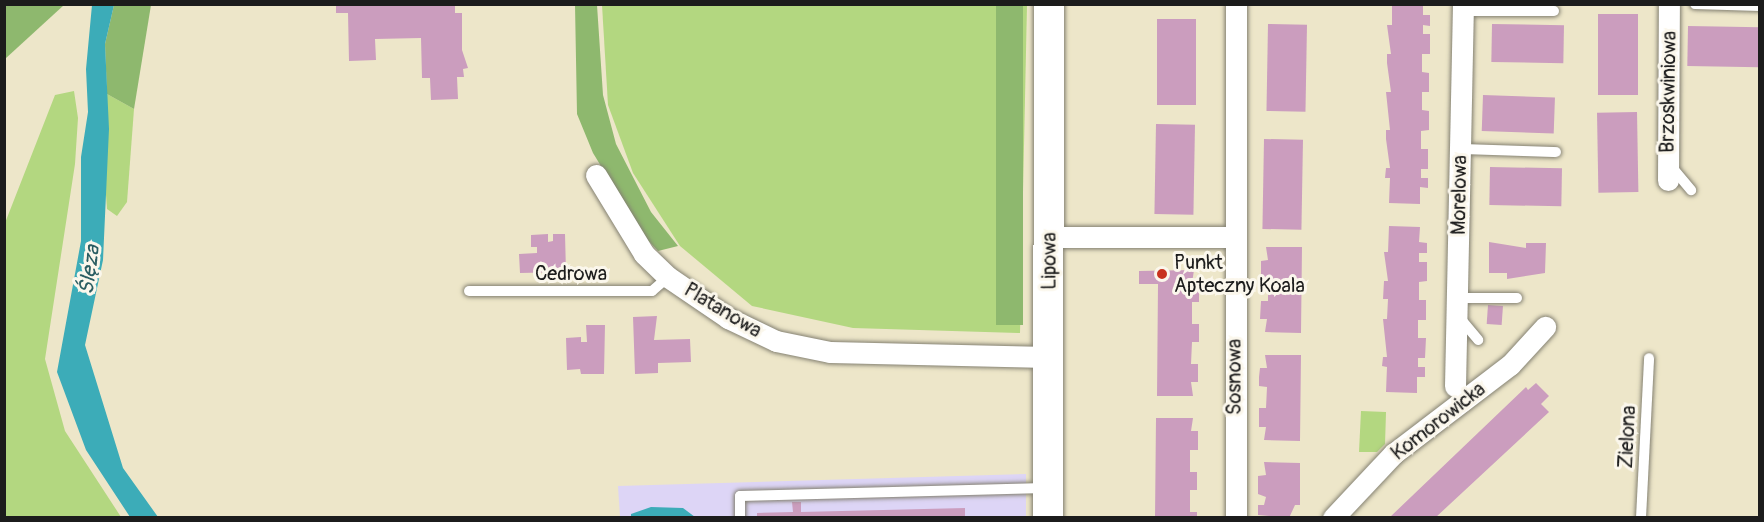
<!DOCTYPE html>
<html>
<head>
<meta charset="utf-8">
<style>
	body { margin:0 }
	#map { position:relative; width:1764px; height:522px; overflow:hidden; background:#ede6c9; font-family:Pangolin,sans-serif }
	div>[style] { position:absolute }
	.built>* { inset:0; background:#ddd5f6 }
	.green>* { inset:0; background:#b3d780 }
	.forest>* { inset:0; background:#8eb86e; transform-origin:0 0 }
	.water>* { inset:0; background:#3cacb8 }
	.building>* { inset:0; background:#cb9dbe; transform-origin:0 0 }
	.roads { filter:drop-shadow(0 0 2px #848172) drop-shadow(0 0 2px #848172) }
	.lane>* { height:10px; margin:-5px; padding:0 5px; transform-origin:5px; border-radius:5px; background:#fff }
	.street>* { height:21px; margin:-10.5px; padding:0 10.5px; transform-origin:10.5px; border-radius:10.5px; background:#fff }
	.secondary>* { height:30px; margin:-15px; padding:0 15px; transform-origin:15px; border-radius:15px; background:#fff }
	.dots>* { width:16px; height:16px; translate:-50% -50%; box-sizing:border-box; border:3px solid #fbf7ec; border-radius:50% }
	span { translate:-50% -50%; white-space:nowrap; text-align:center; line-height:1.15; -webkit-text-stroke:6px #fbf7ec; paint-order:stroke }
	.street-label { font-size:20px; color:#1c1c1c }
	.poi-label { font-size:20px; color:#1c1c1c }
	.left { translate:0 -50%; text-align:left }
	.water-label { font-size:21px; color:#2a5d62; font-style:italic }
	.frame { position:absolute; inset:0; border:6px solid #1c1c1c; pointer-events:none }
</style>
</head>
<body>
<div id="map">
	<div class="built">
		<i style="clip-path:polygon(1026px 474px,1026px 517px,620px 517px,618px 486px)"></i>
	</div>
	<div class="green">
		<i style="clip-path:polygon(602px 5px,1027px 5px,1020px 333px,853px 328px,752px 306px,680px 246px,633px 173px,608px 105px)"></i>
		<i style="clip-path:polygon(74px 91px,78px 118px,75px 164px,45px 359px,65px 431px,121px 517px,5px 517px,5px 223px,55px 95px)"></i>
		<i style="clip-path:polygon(107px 94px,134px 109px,127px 202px,117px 216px,107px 209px,104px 166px)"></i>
		<i style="clip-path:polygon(1361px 411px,1386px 412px,1385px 444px,1377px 452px,1359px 452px)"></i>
	</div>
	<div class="forest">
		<i style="clip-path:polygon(5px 4px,64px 4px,64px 5px,5px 59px)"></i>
		<i style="clip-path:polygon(114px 5px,151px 5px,134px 109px,107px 94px,105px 44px)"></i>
		<i style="clip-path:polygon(575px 5px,597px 5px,603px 95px,616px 144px,651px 212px,678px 246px,658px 251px,643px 235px,593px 153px,577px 114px)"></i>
		<i style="left:996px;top:5px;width:27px;height:320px"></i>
	</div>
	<div class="water">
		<i style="clip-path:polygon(92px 5px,114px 5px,105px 44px,109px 129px,103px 260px,85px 345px,123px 468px,158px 517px,130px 517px,86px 450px,57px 372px,81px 241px,81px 157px,88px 112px,86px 69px)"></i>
		<i style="clip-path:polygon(651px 507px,683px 508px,695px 517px,631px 517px,631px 514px)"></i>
	</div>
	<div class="building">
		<i style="clip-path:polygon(336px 4px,455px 4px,455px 13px,462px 13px,462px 50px,468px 68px,463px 69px,464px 77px,457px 77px,458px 99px,431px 100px,430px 78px,422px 78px,421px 38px,375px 39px,376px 60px,349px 61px,348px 13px,336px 13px)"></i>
		<i style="clip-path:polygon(1392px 4px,1423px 4px,1423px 15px,1430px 15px,1430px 26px,1423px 25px,1423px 34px,1430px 34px,1430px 54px,1422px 54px,1422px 72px,1429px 73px,1429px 92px,1422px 92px,1422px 110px,1429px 111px,1429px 130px,1421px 131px,1421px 149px,1428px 149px,1428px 169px,1421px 169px,1421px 178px,1428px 178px,1428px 188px,1420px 187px,1420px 204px,1389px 203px,1390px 178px,1385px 178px,1386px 168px,1390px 168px,1386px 139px,1386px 130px,1390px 130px,1386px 92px,1391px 92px,1387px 63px,1387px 54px,1391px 54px,1387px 25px,1392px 25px)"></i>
		<i style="left:1598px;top:14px;width:40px;height:81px"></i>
		<i style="left:1157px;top:19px;width:39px;height:86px"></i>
		<i style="left:1268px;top:24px;width:39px;height:87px;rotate:1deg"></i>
		<i style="left:1492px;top:24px;width:72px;height:38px;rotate:1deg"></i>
		<i style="left:1688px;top:26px;width:72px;height:40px;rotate:1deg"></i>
		<i style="left:1483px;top:95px;width:72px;height:36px;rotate:2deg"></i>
		<i style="left:1637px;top:112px;width:80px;height:40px;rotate:89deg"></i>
		<i style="left:1156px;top:124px;width:39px;height:90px;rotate:1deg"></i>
		<i style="left:1264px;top:139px;width:39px;height:90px;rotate:1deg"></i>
		<i style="left:1490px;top:167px;width:72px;height:38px;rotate:1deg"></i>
		<i style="clip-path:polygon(1389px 226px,1420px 227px,1419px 242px,1427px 243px,1427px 253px,1419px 253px,1419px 262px,1427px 262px,1427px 281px,1419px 282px,1419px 300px,1426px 300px,1426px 320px,1418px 320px,1418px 338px,1426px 338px,1425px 358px,1418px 358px,1418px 367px,1425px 367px,1425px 377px,1417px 377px,1417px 393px,1386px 392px,1387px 367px,1382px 366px,1383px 357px,1387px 357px,1383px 319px,1387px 319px,1388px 299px,1383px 299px,1384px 281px,1388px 281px,1384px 252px,1388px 252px)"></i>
		<i style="clip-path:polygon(548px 234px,548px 242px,553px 241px,553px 234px,565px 234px,566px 272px,520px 273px,519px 254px,537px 253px,537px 247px,531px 247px,531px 235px)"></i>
		<i style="clip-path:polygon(1489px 242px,1526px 248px,1526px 243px,1546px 243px,1545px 273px,1507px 279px,1507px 273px,1489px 273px)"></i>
		<i style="clip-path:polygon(1266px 247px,1302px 247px,1301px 333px,1265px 332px,1267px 319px,1260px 319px,1261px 301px,1268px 301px,1268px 279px,1261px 279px,1261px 261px,1268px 260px)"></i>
		<i style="clip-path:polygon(1194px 270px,1192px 283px,1199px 283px,1199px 302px,1192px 302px,1192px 324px,1199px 324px,1199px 342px,1192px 342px,1191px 364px,1198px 364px,1198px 382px,1191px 382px,1193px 396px,1157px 396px,1158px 284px,1139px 284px,1139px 271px)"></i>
		<i style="left:1488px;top:305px;width:15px;height:19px;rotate:4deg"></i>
		<i style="clip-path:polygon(657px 316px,654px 340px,690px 339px,691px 362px,658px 363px,658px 373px,635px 374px,633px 317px)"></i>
		<i style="clip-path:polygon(586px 325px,605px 325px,604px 374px,581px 374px,580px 369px,567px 370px,566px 338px,581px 337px,581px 342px,587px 342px)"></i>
		<i style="clip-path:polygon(1265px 355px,1301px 355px,1300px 441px,1264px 440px,1266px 427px,1259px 427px,1259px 408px,1266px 408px,1267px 387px,1259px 386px,1259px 377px,1260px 368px,1267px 368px)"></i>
		<i style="clip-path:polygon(1536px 383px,1549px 396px,1541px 404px,1549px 412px,1435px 518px,1389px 518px,1526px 387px,1528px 390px)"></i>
		<i style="clip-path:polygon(1156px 418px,1193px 418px,1191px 431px,1198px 431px,1198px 450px,1190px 450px,1190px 472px,1197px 472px,1197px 490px,1190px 490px,1190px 512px,1197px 512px,1197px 518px,1155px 518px)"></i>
		<i style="clip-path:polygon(1264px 462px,1300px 463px,1300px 505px,1295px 505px,1289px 518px,1258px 515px,1258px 505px,1264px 505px,1266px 497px,1258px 494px,1258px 476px,1266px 475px)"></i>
		<i style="clip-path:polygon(792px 502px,801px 502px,801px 512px,965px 508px,965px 518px,757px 518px,757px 513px,793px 512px)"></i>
	</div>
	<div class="roads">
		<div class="lane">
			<i style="left:1695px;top:4px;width:65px;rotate:1.8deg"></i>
			<i style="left:1463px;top:11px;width:91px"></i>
			<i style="left:1460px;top:149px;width:96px;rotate:1.8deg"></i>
			<i style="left:1670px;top:165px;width:33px;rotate:50deg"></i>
			<i style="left:469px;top:291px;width:183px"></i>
			<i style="left:652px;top:291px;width:21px;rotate:-41deg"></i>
			<i style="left:1456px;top:298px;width:61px"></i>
			<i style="left:1459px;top:317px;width:30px;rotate:50deg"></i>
			<i style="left:740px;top:518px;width:22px;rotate:-90deg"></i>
			<i style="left:740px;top:496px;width:305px;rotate:-1.5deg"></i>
			<i style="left:1641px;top:518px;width:160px;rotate:-87.1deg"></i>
		</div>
		<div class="street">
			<i style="left:1236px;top:4px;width:514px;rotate:90deg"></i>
			<i style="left:596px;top:175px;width:92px;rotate:58.7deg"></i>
			<i style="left:644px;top:254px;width:33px;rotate:44deg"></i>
			<i style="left:668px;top:277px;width:73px;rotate:34.3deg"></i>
			<i style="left:728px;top:318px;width:53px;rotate:25.6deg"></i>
			<i style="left:776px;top:341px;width:55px;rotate:11.5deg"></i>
			<i style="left:830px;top:352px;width:218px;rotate:1.3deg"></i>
			<i style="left:1668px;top:180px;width:176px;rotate:-89.7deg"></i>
			<i style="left:1049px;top:237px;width:184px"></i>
			<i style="left:1455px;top:386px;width:382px;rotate:-88.8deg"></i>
			<i style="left:1333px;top:518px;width:88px;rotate:-46.8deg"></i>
			<i style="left:1393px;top:454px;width:147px;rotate:-37.3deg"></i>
			<i style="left:1510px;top:365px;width:52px;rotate:-47.4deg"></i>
		</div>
		<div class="secondary">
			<i style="left:1048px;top:518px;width:514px;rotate:-89.89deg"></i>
		</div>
	</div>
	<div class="dots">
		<i style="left:1162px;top:274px;background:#c8321e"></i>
	</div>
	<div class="street-label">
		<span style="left:1668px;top:92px;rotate:-89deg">Brzoskwiniowa</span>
		<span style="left:1459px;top:195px;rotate:-89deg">Morelowa</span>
		<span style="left:1049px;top:261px;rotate:-90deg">Lipowa</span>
		<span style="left:571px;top:273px">Cedrowa</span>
		<span style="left:723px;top:310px;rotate:31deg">Platanowa</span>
		<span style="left:1234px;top:377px;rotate:-90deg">Sosnowa</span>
		<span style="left:1438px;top:421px;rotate:-38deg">Komorowicka</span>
		<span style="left:1627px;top:437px;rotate:-87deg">Zielona</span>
	</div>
	<div class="poi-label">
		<span class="left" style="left:1174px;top:274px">Punkt<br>Apteczny Koala</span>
	</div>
	<div class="water-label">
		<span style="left:90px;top:270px;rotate:-82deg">Ślęza</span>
	</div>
	<div class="frame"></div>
</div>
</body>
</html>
